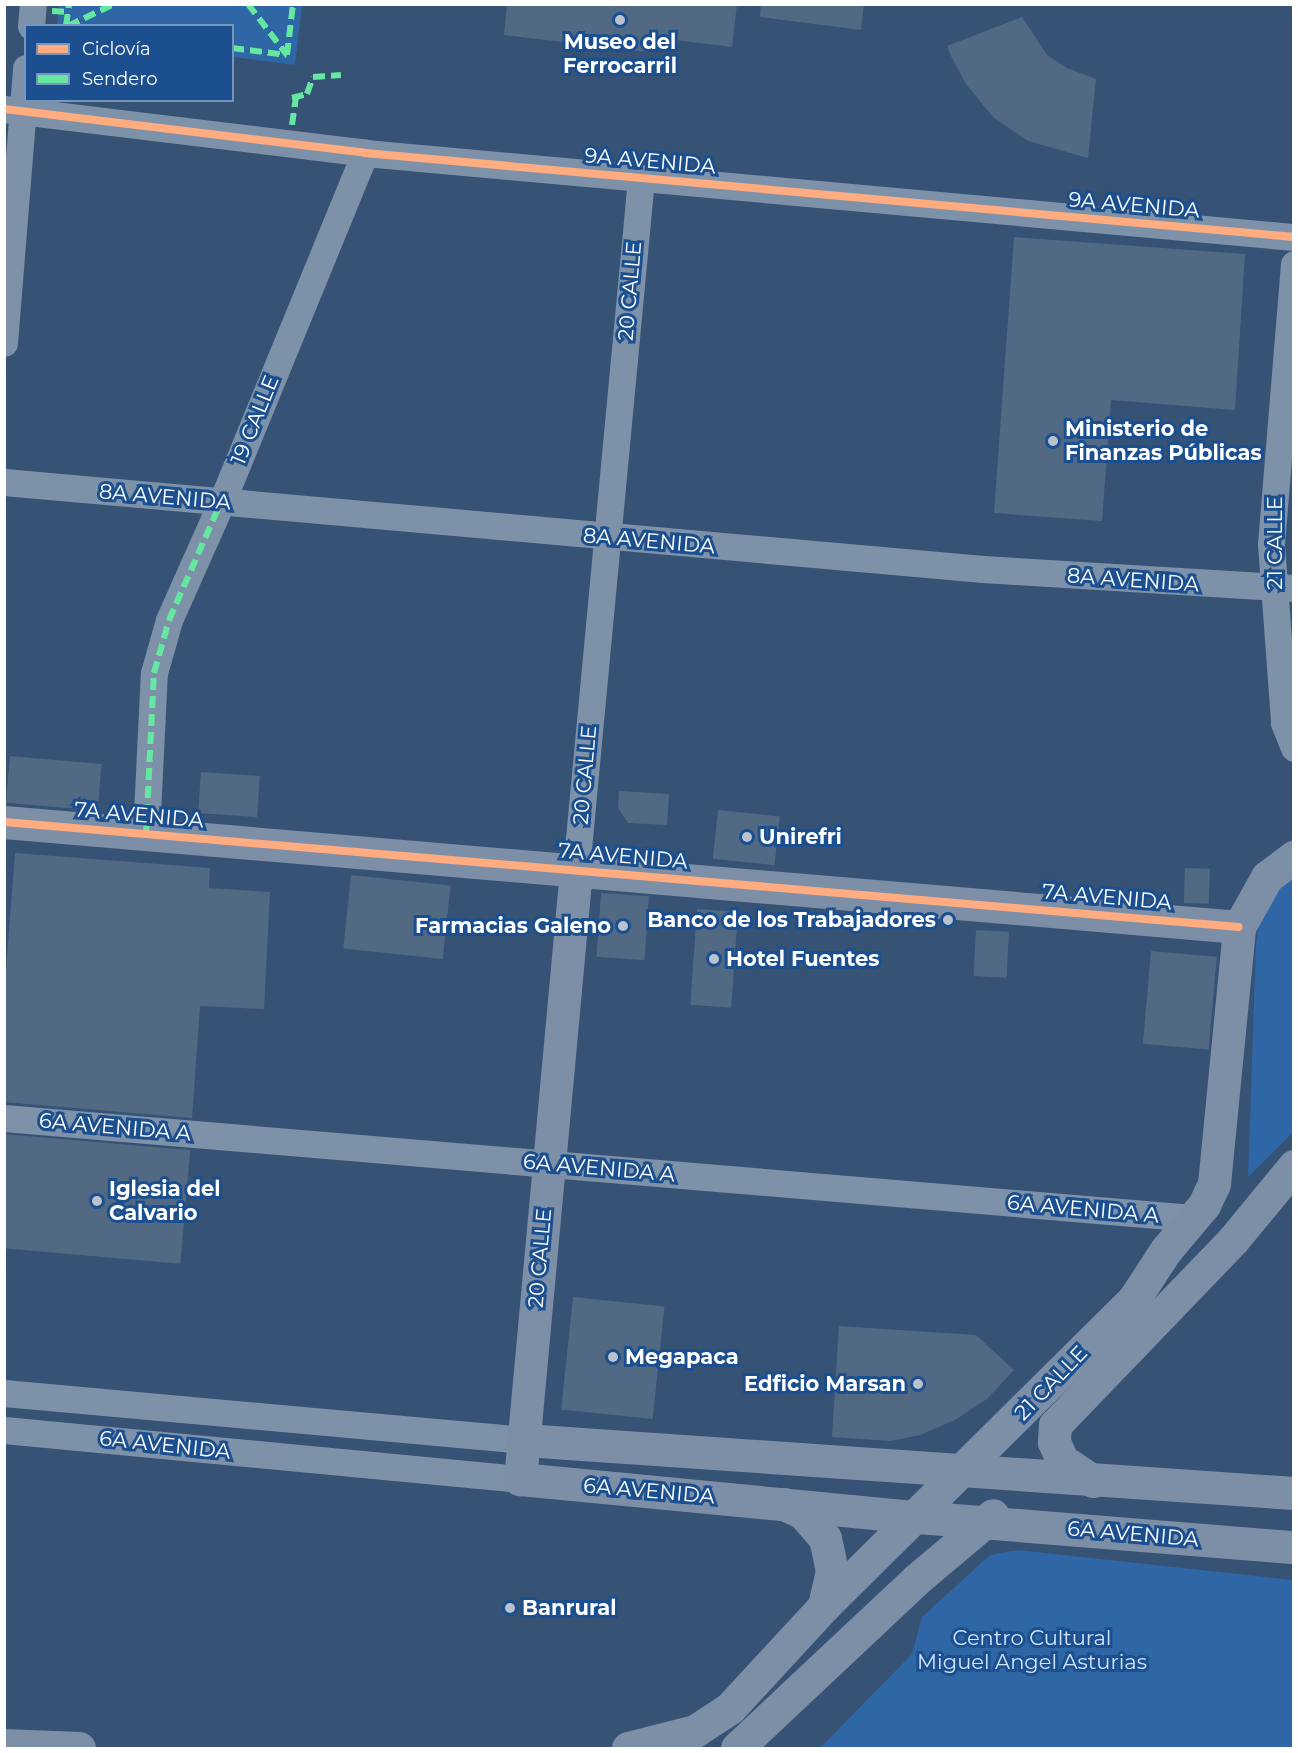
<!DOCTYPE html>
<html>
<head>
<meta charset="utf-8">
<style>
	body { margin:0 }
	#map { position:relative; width:1298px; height:1753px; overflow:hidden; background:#365274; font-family:Montserrat,sans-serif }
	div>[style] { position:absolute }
	.green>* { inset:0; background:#2f66a5 }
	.building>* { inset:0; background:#526984; transform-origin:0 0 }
	.minor>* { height:27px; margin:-13.5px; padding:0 13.5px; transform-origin:13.5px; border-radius:13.5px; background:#7d92a8 }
	.major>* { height:33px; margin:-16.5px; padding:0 16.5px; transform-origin:16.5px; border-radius:16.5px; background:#7d8ea7 }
	.quiet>* { height:6px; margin-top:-3px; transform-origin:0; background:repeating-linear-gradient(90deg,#66e7a1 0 12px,transparent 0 18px) }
	.cycleway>* { height:8px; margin:-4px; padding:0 4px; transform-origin:4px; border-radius:4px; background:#ffac80 }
	.dots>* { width:16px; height:16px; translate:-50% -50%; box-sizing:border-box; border:3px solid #1b4f8f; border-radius:50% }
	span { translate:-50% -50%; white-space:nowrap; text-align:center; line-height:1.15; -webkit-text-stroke:6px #1b4f8f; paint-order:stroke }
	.poi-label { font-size:21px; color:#fff; font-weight:700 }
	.left { translate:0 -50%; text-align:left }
	.right { translate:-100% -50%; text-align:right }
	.street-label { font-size:21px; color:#fff }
	.park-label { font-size:21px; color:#cfe3fa }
	.frame { position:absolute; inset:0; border:6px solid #fff; pointer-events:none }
	.legend { position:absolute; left:24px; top:24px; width:210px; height:78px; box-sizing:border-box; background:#1b4f8f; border:2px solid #7695bc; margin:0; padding:8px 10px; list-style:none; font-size:18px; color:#fff }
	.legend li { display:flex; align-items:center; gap:12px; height:30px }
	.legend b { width:30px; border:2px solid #7695bc }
</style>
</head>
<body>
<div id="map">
	<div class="green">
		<i style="clip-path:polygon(59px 5px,302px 5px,295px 65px,233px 57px,232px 26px,57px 25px)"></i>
		<i style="clip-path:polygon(1293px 873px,1293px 1132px,1248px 1177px,1256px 945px,1259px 923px,1279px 888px)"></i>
		<i style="clip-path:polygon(1018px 1550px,1293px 1580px,1293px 1748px,820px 1748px,912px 1654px,922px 1617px,990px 1555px)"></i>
	</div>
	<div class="building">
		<i style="clip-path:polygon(507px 4px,737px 4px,732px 47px,651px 37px,648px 52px,504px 35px)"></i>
		<i style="clip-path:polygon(761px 4px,864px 4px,861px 30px,760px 17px)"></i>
		<i style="clip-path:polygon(1022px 17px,1047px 55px,1067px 68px,1096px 79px,1088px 158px,1028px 141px,993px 117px,966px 84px,951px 56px,947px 46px)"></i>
		<i style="clip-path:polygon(1014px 237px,1245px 254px,1235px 410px,1111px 400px,1102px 521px,994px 513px)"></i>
		<i style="left:10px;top:756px;width:92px;height:47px;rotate:5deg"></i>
		<i style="left:201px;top:772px;width:59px;height:41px;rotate:4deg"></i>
		<i style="clip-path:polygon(619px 791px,669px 794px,667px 825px,628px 823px,618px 808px)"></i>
		<i style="left:718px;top:810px;width:62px;height:49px;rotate:6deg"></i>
		<i style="clip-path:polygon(15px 853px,210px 868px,209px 888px,270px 892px,264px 1009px,200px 1006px,192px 1118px,4px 1102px,4px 995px)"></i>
		<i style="left:1185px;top:868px;width:25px;height:35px;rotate:2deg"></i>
		<i style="left:351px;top:875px;width:100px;height:74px;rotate:6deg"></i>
		<i style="left:601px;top:893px;width:48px;height:64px;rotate:4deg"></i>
		<i style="left:697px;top:909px;width:41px;height:96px;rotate:4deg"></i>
		<i style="left:976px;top:930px;width:33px;height:46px;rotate:3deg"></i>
		<i style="left:1151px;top:951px;width:66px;height:93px;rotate:5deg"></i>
		<i style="left:4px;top:1134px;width:187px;height:114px;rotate:5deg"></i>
		<i style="left:573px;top:1297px;width:92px;height:113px;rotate:6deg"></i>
		<i style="clip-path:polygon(839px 1326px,976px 1335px,1014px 1370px,987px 1399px,955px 1420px,920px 1435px,891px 1441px,832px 1437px)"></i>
	</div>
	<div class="minor">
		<i style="left:31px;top:26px;width:22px;rotate:-85deg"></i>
		<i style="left:4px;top:109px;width:364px;rotate:6.9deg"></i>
		<i style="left:365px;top:153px;width:933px;rotate:5.17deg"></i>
		<i style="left:1294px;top:264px;width:281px;rotate:94.7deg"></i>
		<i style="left:1271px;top:544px;width:179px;rotate:85.8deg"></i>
		<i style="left:1284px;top:723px;width:27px;rotate:68deg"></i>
		<i style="left:4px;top:343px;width:276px;rotate:-85.4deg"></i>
		<i style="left:4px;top:482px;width:983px;rotate:5.08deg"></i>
		<i style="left:983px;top:569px;width:312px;rotate:3.5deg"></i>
		<i style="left:146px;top:834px;width:161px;rotate:-87.2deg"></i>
		<i style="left:154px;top:673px;width:55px;rotate:-74.2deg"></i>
		<i style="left:169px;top:620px;width:138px;rotate:-66deg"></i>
		<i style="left:225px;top:494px;width:369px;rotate:-67.7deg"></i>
		<i style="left:576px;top:870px;width:695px;rotate:-84.63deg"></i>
		<i style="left:4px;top:1118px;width:1193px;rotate:4.81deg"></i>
		<i style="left:4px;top:1393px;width:522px;rotate:5.16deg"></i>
		<i style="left:4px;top:1430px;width:518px;rotate:5.42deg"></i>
	</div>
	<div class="major">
		<i style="left:4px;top:822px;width:1239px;rotate:4.86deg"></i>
		<i style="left:576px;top:870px;width:612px;rotate:95.25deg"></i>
		<i style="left:520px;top:1479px;width:400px;rotate:5.5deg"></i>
		<i style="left:918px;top:1517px;width:377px;rotate:4.6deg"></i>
		<i style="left:524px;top:1440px;width:772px;rotate:3.94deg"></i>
		<i style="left:1093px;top:1481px;width:37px;rotate:-146deg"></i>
		<i style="left:1062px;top:1460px;width:20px;rotate:-114deg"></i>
		<i style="left:1054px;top:1442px;width:17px;rotate:-87deg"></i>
		<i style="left:1055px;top:1425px;width:257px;rotate:-46.1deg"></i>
		<i style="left:1233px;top:1240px;width:96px;rotate:-50.5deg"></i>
		<i style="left:784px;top:1504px;width:21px;rotate:25deg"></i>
		<i style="left:803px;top:1513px;width:33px;rotate:49deg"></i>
		<i style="left:825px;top:1538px;width:34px;rotate:78deg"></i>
		<i style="left:832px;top:1571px;width:36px;rotate:103deg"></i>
		<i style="left:4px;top:1745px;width:75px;rotate:2.3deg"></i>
		<i style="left:628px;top:1748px;width:69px;rotate:-14.2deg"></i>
		<i style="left:695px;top:1731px;width:42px;rotate:-33.3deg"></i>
		<i style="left:730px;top:1708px;width:139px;rotate:-47.3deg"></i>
		<i style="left:824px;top:1606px;width:436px;rotate:-44.7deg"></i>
		<i style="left:1134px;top:1299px;width:59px;rotate:-56.9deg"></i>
		<i style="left:1166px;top:1250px;width:59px;rotate:-49.8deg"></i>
		<i style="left:1204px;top:1205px;width:23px;rotate:-65deg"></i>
		<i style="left:1214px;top:1184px;width:258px;rotate:-84.4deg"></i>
		<i style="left:1239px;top:927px;width:57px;rotate:-60.8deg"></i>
		<i style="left:1267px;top:877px;width:34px;rotate:-37deg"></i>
		<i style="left:737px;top:1748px;width:247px;rotate:-43.2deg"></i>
		<i style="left:917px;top:1579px;width:99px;rotate:-40.1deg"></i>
	</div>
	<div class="quiet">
		<i style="left:248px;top:4px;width:64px;rotate:52.6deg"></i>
		<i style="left:52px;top:11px;width:16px;rotate:4deg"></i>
		<i style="left:66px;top:26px;width:22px;rotate:-82deg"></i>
		<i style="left:68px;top:26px;width:51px;rotate:-25.6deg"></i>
		<i style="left:232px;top:48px;width:55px;rotate:7.3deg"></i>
		<i style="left:287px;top:55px;width:51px;rotate:-83.3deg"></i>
		<i style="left:292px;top:98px;width:16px;rotate:-15deg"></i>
		<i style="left:307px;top:94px;width:18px;rotate:-71deg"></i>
		<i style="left:313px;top:77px;width:28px;rotate:-4deg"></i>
		<i style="left:292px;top:125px;width:27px;rotate:-82deg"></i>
		<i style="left:146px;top:834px;width:161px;rotate:-87.2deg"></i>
		<i style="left:154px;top:673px;width:55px;rotate:-74.2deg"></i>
		<i style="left:169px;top:620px;width:129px;rotate:-66.2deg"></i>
	</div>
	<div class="cycleway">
		<i style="left:4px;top:109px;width:364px;rotate:6.9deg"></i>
		<i style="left:365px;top:153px;width:933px;rotate:5.17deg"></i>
		<i style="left:4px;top:822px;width:1239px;rotate:4.86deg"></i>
	</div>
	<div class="dots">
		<i style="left:620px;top:20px;background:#b9c2ce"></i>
		<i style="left:1053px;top:441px;background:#b9c2ce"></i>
		<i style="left:747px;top:837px;background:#b9c2ce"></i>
		<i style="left:948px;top:920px;background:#b9c2ce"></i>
		<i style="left:623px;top:926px;background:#b9c2ce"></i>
		<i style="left:714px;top:959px;background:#b9c2ce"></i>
		<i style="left:97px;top:1201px;background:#b9c2ce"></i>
		<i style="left:613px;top:1357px;background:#b9c2ce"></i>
		<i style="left:918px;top:1384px;background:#b9c2ce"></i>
		<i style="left:510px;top:1608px;background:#b9c2ce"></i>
	</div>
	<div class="poi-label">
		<span style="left:620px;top:54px">Museo del<br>Ferrocarril</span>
		<span class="left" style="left:1065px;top:441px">Ministerio de<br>Finanzas Públicas</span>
		<span class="left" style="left:759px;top:837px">Unirefri</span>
		<span class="right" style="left:936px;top:920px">Banco de los Trabajadores</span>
		<span class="right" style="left:611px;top:926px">Farmacias Galeno</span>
		<span class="left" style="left:726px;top:959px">Hotel Fuentes</span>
		<span class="left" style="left:109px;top:1201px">Iglesia del<br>Calvario</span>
		<span class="left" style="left:625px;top:1357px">Megapaca</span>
		<span class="right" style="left:906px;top:1384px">Edficio Marsan</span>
		<span class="left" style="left:522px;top:1608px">Banrural</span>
	</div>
	<div class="street-label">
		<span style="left:650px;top:161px;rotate:5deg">9A AVENIDA</span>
		<span style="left:1134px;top:205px;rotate:5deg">9A AVENIDA</span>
		<span style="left:630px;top:291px;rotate:-85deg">20 CALLE</span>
		<span style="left:255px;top:420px;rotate:-68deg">19 CALLE</span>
		<span style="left:165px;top:497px;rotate:5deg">8A AVENIDA</span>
		<span style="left:649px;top:541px;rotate:5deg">8A AVENIDA</span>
		<span style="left:1275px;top:543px;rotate:-90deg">21 CALLE</span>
		<span style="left:1133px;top:580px;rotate:4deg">8A AVENIDA</span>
		<span style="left:585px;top:775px;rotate:-85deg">20 CALLE</span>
		<span style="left:139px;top:815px;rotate:5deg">7A AVENIDA</span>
		<span style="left:623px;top:856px;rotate:5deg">7A AVENIDA</span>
		<span style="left:1107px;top:897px;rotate:5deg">7A AVENIDA</span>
		<span style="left:115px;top:1127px;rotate:5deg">6A AVENIDA A</span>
		<span style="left:599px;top:1168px;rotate:5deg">6A AVENIDA A</span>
		<span style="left:1083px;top:1209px;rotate:5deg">6A AVENIDA A</span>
		<span style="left:540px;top:1258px;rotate:-85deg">20 CALLE</span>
		<span style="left:1051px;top:1383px;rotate:-46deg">21 CALLE</span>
		<span style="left:165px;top:1445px;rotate:6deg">6A AVENIDA</span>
		<span style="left:649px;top:1491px;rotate:5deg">6A AVENIDA</span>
		<span style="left:1133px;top:1534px;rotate:5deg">6A AVENIDA</span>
	</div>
	<div class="park-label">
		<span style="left:1032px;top:1650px">Centro Cultural<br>Miguel Angel Asturias</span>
	</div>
	<div class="frame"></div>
	<ul class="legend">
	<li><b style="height:8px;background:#ffac80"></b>Ciclovía</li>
	<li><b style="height:8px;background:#66e7a1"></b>Sendero</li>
	</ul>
</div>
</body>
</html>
